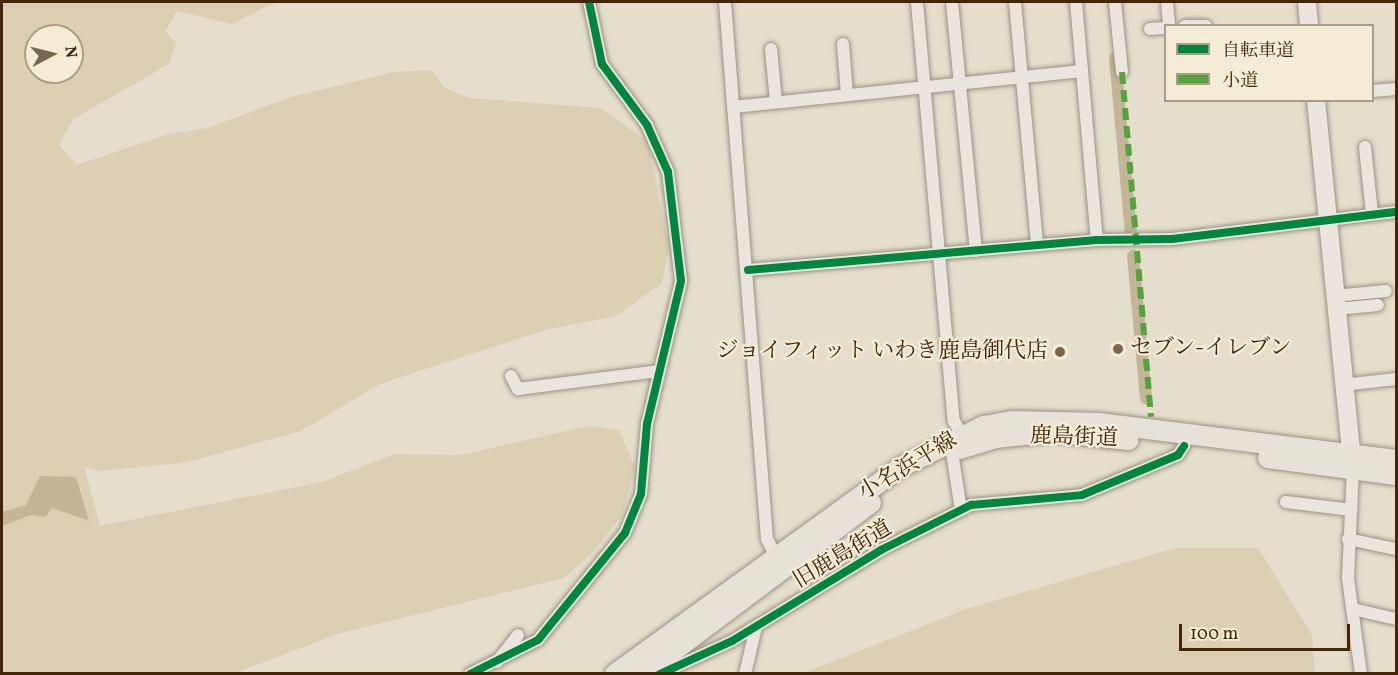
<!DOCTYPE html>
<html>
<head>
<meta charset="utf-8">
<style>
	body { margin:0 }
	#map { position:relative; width:1398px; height:675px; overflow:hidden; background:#e6decc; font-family:Vollkorn,"Noto Serif JP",serif }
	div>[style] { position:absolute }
	.green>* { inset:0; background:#dbcfb4 }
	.water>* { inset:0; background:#c4b498 }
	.canal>* { height:12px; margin:-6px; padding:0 6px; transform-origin:6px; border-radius:6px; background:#c4b498 }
	.roads { filter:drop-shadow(0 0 2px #9a9283) drop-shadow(0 0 2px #9a9283) }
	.street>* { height:12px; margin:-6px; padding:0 6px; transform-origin:6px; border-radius:6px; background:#eae6de }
	.secondary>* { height:18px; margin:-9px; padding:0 9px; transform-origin:9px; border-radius:9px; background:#eae6de }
	.primary>* { height:20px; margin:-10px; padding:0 10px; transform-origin:10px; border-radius:10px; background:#e7e2d8 }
	.quiet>* { height:6px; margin-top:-3px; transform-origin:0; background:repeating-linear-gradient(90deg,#55a33d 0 12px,transparent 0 18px) }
	.cycleway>* { height:8px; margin:-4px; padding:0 4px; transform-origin:4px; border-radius:4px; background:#00873e }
	.dots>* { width:16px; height:16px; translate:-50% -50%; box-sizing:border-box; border:3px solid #f5ecd7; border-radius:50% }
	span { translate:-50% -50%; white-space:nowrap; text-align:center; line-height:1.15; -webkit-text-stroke:4.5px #f5ecd7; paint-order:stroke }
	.poi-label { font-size:22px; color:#422607 }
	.left { translate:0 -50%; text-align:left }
	.right { translate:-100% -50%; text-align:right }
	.street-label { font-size:22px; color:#422607 }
	.frame { position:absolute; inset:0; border:3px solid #422607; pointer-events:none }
	.legend { position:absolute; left:1164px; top:24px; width:210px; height:78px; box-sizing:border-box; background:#f5ecd7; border:2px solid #ad9d84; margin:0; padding:8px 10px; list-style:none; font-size:18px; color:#422607 }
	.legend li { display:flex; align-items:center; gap:12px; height:30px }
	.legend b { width:30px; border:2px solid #ad9d84 }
	.north { position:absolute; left:24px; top:24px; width:60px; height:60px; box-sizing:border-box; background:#f5ecd7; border:2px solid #ad9d84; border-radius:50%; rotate:83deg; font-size:16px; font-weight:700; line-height:24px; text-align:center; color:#422607 }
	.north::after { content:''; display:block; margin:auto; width:21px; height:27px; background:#7b664c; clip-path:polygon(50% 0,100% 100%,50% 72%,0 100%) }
	.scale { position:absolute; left:1179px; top:624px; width:171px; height:27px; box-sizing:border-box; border:3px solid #422607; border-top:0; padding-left:8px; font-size:18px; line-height:21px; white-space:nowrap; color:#422607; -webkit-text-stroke:4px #f5ecd7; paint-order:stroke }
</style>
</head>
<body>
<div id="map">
	<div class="green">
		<i style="clip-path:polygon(evenodd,2px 2px,276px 2px,232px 24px,177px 11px,165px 31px,176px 43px,169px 64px,73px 119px,59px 145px,77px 165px,165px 135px,207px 128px,291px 97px,394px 72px,431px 70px,445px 88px,469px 98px,601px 108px,648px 142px,669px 247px,662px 283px,616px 316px,545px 330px,380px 384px,301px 431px,183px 463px,98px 471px,84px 466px,100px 526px,322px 482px,394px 454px,461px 455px,588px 426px,619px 430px,635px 467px,623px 514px,593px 552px,564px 578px,337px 634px,236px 673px,2px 673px,2px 2px,36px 36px,72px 36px,72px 72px,36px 72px,36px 36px)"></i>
		<i style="clip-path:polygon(1175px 548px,1258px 548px,1312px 635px,1315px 673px,804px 673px,966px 609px)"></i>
	</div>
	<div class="water">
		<i style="clip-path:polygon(40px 476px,76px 477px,89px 521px,52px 508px,45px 517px,31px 515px,2px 526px,2px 512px,26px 505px)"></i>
	</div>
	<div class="canal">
		<i style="left:1115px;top:58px;width:176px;rotate:84.8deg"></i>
		<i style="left:1133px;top:256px;width:143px;rotate:84.8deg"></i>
	</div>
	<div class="roads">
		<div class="street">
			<i style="left:725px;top:2px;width:539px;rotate:85.53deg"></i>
			<i style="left:767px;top:539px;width:25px;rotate:63deg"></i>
			<i style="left:917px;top:2px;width:421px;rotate:85deg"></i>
			<i style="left:954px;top:421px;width:23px;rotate:61deg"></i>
			<i style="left:952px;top:2px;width:250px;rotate:84.5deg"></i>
			<i style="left:1015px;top:2px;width:244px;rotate:84.8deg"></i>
			<i style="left:1076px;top:2px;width:239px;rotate:85deg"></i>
			<i style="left:1115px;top:2px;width:70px;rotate:84.3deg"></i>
			<i style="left:1167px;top:2px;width:24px;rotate:85deg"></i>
			<i style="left:1185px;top:26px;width:21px"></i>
			<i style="left:1150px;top:29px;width:16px;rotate:-4deg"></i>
			<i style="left:843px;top:44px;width:51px;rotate:85.5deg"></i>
			<i style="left:771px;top:49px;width:53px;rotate:84.6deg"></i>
			<i style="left:1372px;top:91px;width:24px;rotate:-5deg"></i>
			<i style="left:733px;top:107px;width:351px;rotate:-5.9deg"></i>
			<i style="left:1365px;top:147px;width:67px;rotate:84deg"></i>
			<i style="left:748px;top:270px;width:350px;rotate:-4.9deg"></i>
			<i style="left:1097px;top:240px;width:75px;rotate:-0.8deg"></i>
			<i style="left:1172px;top:239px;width:226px;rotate:-6.9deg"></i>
			<i style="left:1334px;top:296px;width:52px;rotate:-5.5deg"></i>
			<i style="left:1336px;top:309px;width:42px;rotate:-5.4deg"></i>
			<i style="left:511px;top:376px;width:15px;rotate:62deg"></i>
			<i style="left:518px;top:389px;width:141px;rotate:-7.3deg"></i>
			<i style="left:1343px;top:385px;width:53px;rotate:-6.5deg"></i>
			<i style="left:952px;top:452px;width:59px;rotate:81.2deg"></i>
			<i style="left:1353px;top:468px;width:110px;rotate:92.6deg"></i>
			<i style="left:1348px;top:578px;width:97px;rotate:82.3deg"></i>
			<i style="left:1286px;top:502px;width:66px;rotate:6.9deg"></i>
			<i style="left:1348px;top:539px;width:49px;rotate:11.8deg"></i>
			<i style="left:1353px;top:609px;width:44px;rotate:13.1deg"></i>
			<i style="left:497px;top:662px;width:34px;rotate:-52deg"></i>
			<i style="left:470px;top:674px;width:76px;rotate:-26.6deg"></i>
			<i style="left:538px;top:640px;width:138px;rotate:-50.9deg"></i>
			<i style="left:625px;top:533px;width:42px;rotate:-67.7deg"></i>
			<i style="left:641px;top:494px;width:70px;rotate:-85.1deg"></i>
			<i style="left:647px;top:424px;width:147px;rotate:-76.6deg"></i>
			<i style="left:681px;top:281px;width:110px;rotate:-96.8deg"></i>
			<i style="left:668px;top:172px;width:51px;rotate:-114.1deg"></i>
			<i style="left:647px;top:125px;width:76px;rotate:-126.4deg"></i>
			<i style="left:602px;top:64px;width:63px;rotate:-101.8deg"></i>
			<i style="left:660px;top:674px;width:79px;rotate:-24.6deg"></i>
			<i style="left:732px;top:641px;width:175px;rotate:-31.4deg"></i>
			<i style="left:881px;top:550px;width:101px;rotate:-26.6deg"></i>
			<i style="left:971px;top:505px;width:111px;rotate:-5.1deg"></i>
			<i style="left:1082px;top:495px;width:104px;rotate:-22.6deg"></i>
			<i style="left:1178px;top:455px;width:11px;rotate:-56deg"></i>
			<i style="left:745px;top:674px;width:48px;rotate:-76.8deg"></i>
		</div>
		<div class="secondary">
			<i style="left:1307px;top:2px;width:24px;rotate:85deg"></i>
			<i style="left:1316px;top:100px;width:370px;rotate:84.3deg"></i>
		</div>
		<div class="primary">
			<i style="left:960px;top:449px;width:37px;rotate:-17deg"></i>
			<i style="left:995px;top:438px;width:58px;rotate:-5.9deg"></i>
			<i style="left:1053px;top:432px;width:76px;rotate:6deg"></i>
			<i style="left:1268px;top:458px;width:129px;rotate:7.6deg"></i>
			<i style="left:615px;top:674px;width:353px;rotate:-35.9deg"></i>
			<i style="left:901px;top:467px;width:93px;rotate:-26.3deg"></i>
			<i style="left:984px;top:426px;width:27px;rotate:-10deg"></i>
			<i style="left:1011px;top:421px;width:88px;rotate:1.3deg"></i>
			<i style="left:1099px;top:423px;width:299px;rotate:7.1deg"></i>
			<i style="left:643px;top:674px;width:285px;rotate:-36.9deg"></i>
		</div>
	</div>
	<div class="quiet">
		<i style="left:1122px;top:72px;width:346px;rotate:85.2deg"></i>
	</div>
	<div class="cycleway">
		<i style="left:748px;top:270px;width:350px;rotate:-4.9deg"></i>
		<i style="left:1097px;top:240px;width:75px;rotate:-0.8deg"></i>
		<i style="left:1172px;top:239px;width:226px;rotate:-6.9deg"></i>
		<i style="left:470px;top:674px;width:76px;rotate:-26.6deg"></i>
		<i style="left:538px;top:640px;width:138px;rotate:-50.9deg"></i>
		<i style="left:625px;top:533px;width:42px;rotate:-67.7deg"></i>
		<i style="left:641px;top:494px;width:70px;rotate:-85.1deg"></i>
		<i style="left:647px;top:424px;width:147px;rotate:-76.6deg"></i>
		<i style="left:681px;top:281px;width:110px;rotate:-96.8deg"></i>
		<i style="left:668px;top:172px;width:51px;rotate:-114.1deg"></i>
		<i style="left:647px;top:125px;width:76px;rotate:-126.4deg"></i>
		<i style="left:602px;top:64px;width:63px;rotate:-101.8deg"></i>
		<i style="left:660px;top:674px;width:79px;rotate:-24.6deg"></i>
		<i style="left:732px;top:641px;width:175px;rotate:-31.4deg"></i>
		<i style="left:881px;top:550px;width:101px;rotate:-26.6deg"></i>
		<i style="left:971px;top:505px;width:111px;rotate:-5.1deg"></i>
		<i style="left:1082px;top:495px;width:104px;rotate:-22.6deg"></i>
		<i style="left:1178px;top:455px;width:11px;rotate:-56deg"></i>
	</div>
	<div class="dots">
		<i style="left:1118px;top:349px;background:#7b664c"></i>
		<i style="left:1060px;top:352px;background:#7b664c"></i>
	</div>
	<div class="poi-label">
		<span class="left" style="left:1130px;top:349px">セブン-イレブン</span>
		<span class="right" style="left:1048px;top:352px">ジョイフィット いわき鹿島御代店</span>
	</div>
	<div class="street-label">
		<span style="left:1074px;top:438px;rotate:2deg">鹿島街道</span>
		<span style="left:908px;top:467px;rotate:-31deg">小名浜平線</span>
		<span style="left:843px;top:555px;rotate:-31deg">旧鹿島街道</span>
	</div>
	<div class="frame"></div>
	<ul class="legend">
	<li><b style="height:8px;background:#00873e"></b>自転車道</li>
	<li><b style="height:8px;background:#55a33d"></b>小道</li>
	</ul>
	<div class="north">N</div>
	<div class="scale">100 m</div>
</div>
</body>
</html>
